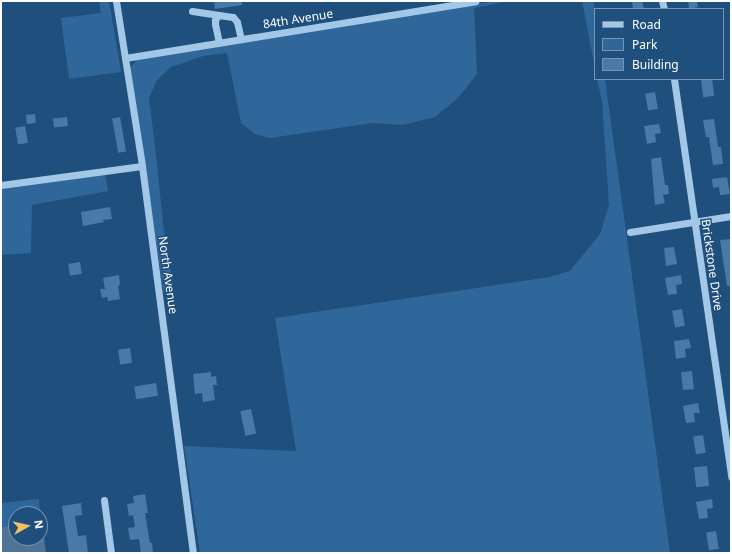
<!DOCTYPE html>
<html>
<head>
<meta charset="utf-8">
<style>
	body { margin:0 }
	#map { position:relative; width:732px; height:554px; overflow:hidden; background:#1f4f7d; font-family:"Noto Sans",sans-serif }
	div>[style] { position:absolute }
	.green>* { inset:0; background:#2f679a }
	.water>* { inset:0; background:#4f7295 }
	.building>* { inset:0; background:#4879a7; transform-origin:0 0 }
	.minor>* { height:7px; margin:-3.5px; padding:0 3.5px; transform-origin:3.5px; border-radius:3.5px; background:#a2c7e7 }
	span { translate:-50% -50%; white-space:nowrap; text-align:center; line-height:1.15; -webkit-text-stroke:3px #1f4f7d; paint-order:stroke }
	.street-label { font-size:12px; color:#fff }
	.frame { position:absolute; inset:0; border:2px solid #fff; pointer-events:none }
	.legend { position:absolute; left:594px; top:8px; width:130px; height:72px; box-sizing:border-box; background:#1f4f7d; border:1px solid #7995b1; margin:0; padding:5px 7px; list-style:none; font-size:12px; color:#fff }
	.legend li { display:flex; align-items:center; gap:8px; height:20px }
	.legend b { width:20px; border:1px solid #7995b1 }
	.north { position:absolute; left:8px; top:506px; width:40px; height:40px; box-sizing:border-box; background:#1f4f7d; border:1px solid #7995b1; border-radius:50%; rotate:82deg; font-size:11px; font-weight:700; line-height:16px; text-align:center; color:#fff }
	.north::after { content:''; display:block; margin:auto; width:14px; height:18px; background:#f5bf62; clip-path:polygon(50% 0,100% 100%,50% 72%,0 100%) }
</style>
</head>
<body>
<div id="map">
	<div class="green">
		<i style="clip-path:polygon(99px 1px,109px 1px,121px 72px,69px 79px,61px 18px,101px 13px)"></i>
		<i style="clip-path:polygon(496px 1px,509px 1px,474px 8px,477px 74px,459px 97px,435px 117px,403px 125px,373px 123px,270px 138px,255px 134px,241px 123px,227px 53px,203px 56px,171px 67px,157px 80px,149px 98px,157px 163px,163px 224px,174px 292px,164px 294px,130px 68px,138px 58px)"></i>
		<i style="clip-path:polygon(582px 1px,594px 1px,595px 68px)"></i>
		<i style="clip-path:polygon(597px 79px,605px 79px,670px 553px,200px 553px,184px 446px,296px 451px,275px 318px,550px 277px,570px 271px,600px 234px,609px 205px,602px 101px)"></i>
		<i style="clip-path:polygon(105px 174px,108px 191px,32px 205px,31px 253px,1px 255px,1px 189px)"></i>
		<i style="clip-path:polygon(39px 499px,40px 514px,16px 514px,16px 525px,1px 527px,1px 503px)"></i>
	</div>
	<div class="water">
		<i style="clip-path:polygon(16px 525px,16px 538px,40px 538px,40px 525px,43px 531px,46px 553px,1px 553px,1px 527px)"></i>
	</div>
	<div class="building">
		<i style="clip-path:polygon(214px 1px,242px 1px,242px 5px,215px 9px)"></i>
		<i style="clip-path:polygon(632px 1px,642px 1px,644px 9px,633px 9px)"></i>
		<i style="clip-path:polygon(688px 1px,697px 1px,698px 7px,689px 9px)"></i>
		<i style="left:712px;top:79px;width:17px;height:11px;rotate:83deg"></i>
		<i style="left:655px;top:92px;width:17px;height:10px;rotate:80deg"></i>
		<i style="left:35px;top:114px;width:9px;height:9px;rotate:84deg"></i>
		<i style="left:67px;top:117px;width:9px;height:14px;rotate:84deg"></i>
		<i style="left:120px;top:117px;width:35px;height:8px;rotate:80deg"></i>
		<i style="clip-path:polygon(714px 119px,718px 147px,721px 147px,723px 164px,713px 165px,709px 137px,706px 137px,703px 120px)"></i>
		<i style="clip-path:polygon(659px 124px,661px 133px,655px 134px,656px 142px,647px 144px,644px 126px)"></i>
		<i style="left:25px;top:126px;width:17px;height:10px;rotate:80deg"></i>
		<i style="clip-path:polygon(661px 157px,665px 185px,668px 185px,669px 194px,663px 195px,665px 203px,655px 205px,651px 159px)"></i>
		<i style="clip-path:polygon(727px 177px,730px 194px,720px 195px,719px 187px,713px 188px,712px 179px)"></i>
		<i style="clip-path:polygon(110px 207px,112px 219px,103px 220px,104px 222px,83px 226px,81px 212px)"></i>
		<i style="clip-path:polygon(731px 239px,731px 286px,727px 286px,720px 240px)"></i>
		<i style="clip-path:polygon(674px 247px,677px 264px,666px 266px,664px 248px)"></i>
		<i style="left:80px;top:262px;width:12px;height:12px;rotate:81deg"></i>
		<i style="clip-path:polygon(119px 275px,120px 285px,118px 286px,120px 299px,108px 301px,107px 297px,102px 298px,100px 289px,105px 289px,103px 278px)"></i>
		<i style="clip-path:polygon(681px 275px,682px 284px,676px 285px,677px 294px,668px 295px,665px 278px)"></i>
		<i style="left:682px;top:309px;width:17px;height:10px;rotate:80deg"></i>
		<i style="clip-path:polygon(689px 339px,691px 348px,685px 349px,686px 357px,676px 359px,674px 341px)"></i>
		<i style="left:130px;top:348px;width:15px;height:12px;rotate:82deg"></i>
		<i style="left:692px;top:371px;width:18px;height:11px;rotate:84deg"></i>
		<i style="clip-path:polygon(211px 372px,211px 377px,216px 376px,217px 385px,213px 385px,215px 400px,203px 402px,202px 393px,195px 394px,193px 374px)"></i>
		<i style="left:156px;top:383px;width:13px;height:22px;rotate:81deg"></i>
		<i style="clip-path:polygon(698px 403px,700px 413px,694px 413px,695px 422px,686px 423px,683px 406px)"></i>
		<i style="left:251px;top:409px;width:25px;height:11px;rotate:78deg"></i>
		<i style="left:703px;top:435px;width:18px;height:10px;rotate:81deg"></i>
		<i style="left:707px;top:466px;width:20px;height:13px;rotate:84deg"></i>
		<i style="clip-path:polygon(145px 494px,148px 513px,145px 513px,150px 543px,152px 543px,153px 553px,141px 553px,139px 539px,130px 540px,128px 528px,135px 527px,133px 515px,129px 516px,127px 504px,134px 503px,133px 496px)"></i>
		<i style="clip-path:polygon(712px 499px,713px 508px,707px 509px,708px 518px,699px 519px,696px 502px)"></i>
		<i style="clip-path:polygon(81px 503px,82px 515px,75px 516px,77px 529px,78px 536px,86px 535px,88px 553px,69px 553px,62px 506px)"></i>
		<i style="left:716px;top:531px;width:18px;height:10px;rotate:81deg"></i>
	</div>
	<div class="minor">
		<i style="left:116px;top:1px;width:167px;rotate:81deg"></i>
		<i style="left:142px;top:166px;width:390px;rotate:82.5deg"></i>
		<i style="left:662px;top:1px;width:8px;rotate:76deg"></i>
		<i style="left:192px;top:11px;width:41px;rotate:8.3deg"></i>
		<i style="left:233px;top:17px;width:6px;rotate:51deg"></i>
		<i style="left:237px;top:22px;width:17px;rotate:77deg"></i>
		<i style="left:218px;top:16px;width:5px;rotate:127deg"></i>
		<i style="left:215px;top:20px;width:4px;rotate:90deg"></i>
		<i style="left:215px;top:24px;width:19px;rotate:78deg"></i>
		<i style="left:125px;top:58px;width:355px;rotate:-9.2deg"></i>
		<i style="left:674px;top:79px;width:402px;rotate:81.8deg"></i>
		<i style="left:1px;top:185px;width:142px;rotate:-7.7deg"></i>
		<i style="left:630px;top:232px;width:102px;rotate:-9deg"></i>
		<i style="left:104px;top:500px;width:53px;rotate:82.5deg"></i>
	</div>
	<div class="street-label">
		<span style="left:298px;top:19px;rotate:-9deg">84th Avenue</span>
		<span style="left:712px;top:265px;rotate:82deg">Brickstone Drive</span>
		<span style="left:168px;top:275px;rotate:82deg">North Avenue</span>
	</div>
	<div class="frame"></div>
	<ul class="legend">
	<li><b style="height:5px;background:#a2c7e7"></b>Road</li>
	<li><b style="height:11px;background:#2f679a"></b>Park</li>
	<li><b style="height:11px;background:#4879a7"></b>Building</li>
	</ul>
	<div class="north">N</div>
</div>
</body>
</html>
